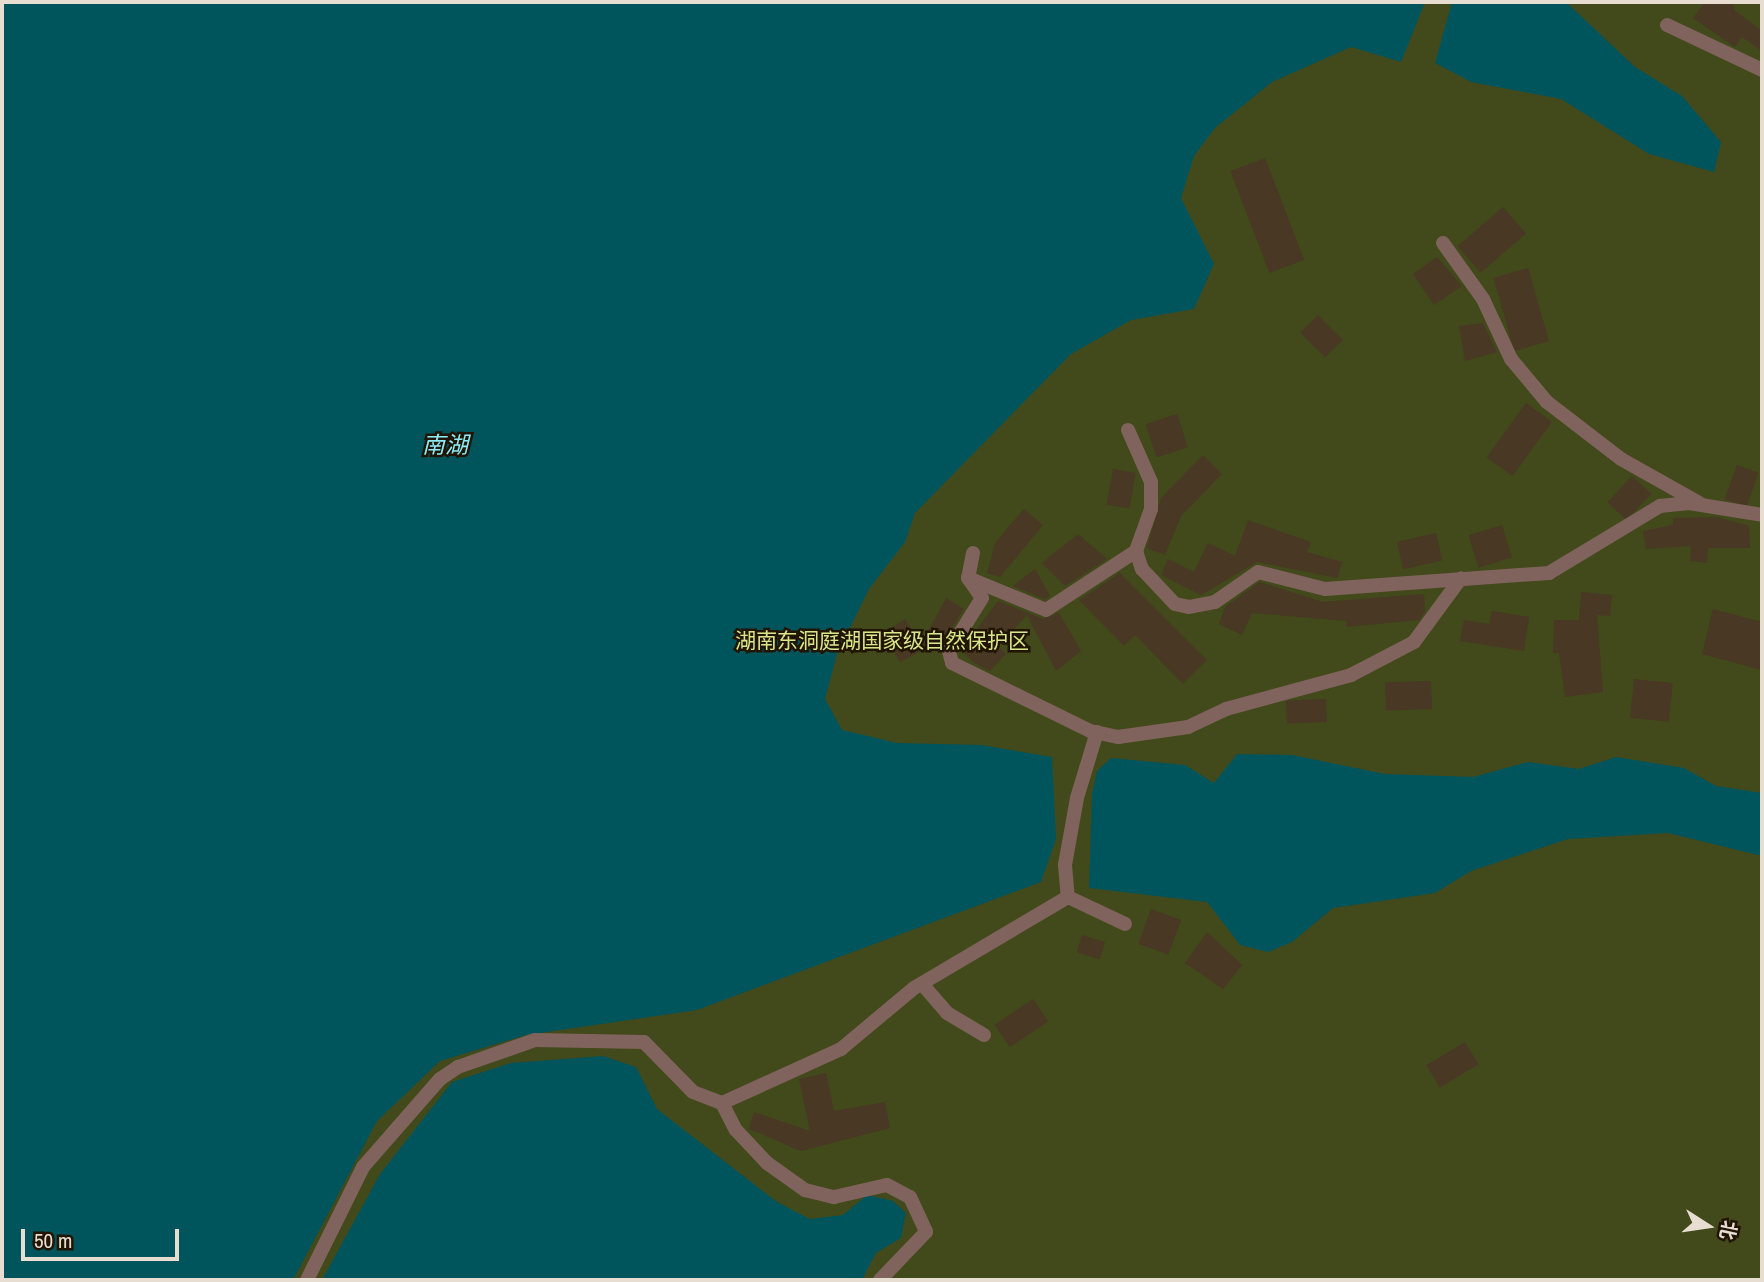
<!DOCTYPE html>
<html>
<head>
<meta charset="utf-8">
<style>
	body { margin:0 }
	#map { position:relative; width:1764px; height:1282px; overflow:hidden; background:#2c1d09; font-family:"Archivo Narrow","Noto Sans SC",sans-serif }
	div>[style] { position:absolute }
	.green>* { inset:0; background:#42491b; transform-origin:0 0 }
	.water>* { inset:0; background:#00555d }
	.building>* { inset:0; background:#483824; transform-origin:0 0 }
	.minor>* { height:14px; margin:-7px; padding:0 7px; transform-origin:7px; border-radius:7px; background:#80635d }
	span { translate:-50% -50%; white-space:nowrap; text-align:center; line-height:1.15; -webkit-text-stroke:5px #221402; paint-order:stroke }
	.park-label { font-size:21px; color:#d7e689 }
	.water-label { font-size:23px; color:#89ecf8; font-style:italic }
	.frame { position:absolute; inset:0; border:4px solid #e7ded1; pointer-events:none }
	.north { position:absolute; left:1673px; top:1191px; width:70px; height:70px; -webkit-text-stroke:5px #221402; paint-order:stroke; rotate:102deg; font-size:19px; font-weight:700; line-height:28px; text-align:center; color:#e7ded1 }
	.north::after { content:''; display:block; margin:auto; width:24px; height:32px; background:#e7ded1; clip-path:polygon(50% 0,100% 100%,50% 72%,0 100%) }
	.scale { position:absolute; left:21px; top:1229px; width:158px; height:32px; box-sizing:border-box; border:4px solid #e7ded1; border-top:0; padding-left:9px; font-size:21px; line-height:24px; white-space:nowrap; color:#e7ded1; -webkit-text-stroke:5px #221402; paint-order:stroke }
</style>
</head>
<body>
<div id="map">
	<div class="green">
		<i style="left:2px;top:2px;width:1760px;height:1278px"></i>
	</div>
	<div class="water">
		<i style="clip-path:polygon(2px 2px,1425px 2px,1401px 62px,1351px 47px,1272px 82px,1215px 128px,1194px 156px,1181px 198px,1214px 264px,1194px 309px,1131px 320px,1071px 354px,915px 513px,905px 542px,869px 589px,837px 654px,825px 699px,842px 730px,897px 743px,981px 745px,1052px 757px,1056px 839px,1041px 882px,697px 1010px,526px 1035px,440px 1061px,377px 1121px,293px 1280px,2px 1280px)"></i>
		<i style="clip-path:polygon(1452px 2px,1566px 2px,1635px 67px,1682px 96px,1721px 142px,1714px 172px,1649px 154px,1561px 99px,1471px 82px,1435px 63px)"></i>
		<i style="clip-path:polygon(1237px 754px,1292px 755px,1385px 774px,1473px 777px,1528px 762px,1579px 769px,1616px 757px,1684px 768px,1716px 786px,1762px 793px,1762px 856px,1668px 833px,1568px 839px,1471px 871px,1435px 893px,1333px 908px,1292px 942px,1268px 952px,1240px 945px,1207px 902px,1089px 888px,1092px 794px,1097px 771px,1111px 758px,1185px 765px,1214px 783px)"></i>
		<i style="clip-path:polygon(603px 1056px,636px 1067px,657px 1109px,777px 1202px,810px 1219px,843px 1215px,867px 1195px,893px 1201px,906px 1213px,901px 1238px,876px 1253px,862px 1280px,322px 1280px,380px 1174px,452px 1082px,511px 1063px)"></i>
	</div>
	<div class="building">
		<i style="clip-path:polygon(1705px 2px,1733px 2px,1734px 10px,1762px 31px,1762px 51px,1742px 37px,1735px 47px,1693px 18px)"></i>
		<i style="left:1265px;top:158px;width:109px;height:37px;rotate:69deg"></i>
		<i style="left:1503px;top:207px;width:35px;height:60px;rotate:49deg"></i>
		<i style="clip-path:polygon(1437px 257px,1462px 286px,1434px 305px,1413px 274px)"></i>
		<i style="left:1528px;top:268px;width:76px;height:36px;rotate:74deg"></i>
		<i style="left:1318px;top:315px;width:35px;height:25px;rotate:45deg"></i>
		<i style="clip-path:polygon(1483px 323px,1497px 352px,1465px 361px,1459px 326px)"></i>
		<i style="left:1526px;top:403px;width:32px;height:67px;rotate:36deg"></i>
		<i style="left:1177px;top:414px;width:35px;height:33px;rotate:72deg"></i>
		<i style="clip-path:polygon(1203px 455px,1222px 474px,1181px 516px,1165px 555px,1147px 548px,1161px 498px)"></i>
		<i style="left:1737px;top:465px;width:23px;height:36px;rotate:20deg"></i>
		<i style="left:1113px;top:469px;width:23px;height:36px;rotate:10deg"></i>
		<i style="left:1632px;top:476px;width:26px;height:36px;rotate:43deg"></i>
		<i style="clip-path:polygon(1024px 509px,1043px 525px,1000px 577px,987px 573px,995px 543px)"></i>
		<i style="clip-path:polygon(1717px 517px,1749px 526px,1750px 548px,1708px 548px,1707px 563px,1690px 561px,1691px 546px,1646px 549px,1643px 531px,1673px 525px,1673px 518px)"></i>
		<i style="clip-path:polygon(1248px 520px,1311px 542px,1307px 552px,1342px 562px,1337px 578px,1257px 562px,1201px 595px,1161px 575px,1168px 559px,1194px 572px,1208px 543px,1235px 556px)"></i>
		<i style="left:1502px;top:525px;width:34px;height:35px;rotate:73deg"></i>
		<i style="left:1436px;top:533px;width:28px;height:40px;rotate:77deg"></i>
		<i style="clip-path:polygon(1078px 534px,1107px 559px,1065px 586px,1042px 563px)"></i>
		<i style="clip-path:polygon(1035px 569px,1050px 596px,1045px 599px,1013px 586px)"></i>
		<i style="clip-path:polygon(1120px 573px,1207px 660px,1183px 684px,1135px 635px,1124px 646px,1079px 600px)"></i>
		<i style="clip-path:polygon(1260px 582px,1323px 602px,1424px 594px,1425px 611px,1419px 620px,1346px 627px,1346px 621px,1252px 613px,1242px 635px,1219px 624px,1225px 607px)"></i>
		<i style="clip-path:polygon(1581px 592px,1612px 595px,1610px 616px,1597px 615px,1603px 692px,1565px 697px,1559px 653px,1553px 653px,1554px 620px,1579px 620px)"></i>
		<i style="clip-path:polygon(946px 598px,964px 609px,945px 639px,900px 662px,883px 634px,905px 619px,921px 644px)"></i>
		<i style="clip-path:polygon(998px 601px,1043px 619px,1059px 613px,1081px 651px,1056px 671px,1027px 615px,998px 646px,1006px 654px,990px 671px,974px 663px,961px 650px)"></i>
		<i style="clip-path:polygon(1713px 609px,1762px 622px,1762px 670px,1702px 654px)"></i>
		<i style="clip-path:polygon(1492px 611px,1529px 617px,1524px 651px,1460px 641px,1464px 620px,1489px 624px)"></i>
		<i style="left:1634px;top:679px;width:39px;height:39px;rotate:6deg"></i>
		<i style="left:1431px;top:681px;width:28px;height:46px;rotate:88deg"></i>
		<i style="left:1326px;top:699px;width:23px;height:40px;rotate:88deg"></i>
		<i style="left:1151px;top:909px;width:32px;height:37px;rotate:20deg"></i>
		<i style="clip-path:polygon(1207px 932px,1242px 965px,1223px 989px,1185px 963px)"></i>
		<i style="left:1082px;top:935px;width:24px;height:18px;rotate:17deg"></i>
		<i style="left:1033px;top:999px;width:27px;height:46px;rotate:56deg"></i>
		<i style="left:1465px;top:1042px;width:26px;height:45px;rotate:59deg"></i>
		<i style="clip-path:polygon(826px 1073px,834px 1111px,885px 1102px,890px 1128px,801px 1151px,749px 1129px,754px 1112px,810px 1131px,799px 1079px)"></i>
	</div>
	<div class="minor">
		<i style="left:1667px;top:25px;width:105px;rotate:25.3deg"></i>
		<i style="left:1443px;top:243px;width:69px;rotate:54.5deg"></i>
		<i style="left:1483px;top:299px;width:66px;rotate:65deg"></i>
		<i style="left:1511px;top:359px;width:56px;rotate:50.1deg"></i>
		<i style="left:1547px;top:402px;width:93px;rotate:37.6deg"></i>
		<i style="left:1621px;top:459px;width:90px;rotate:29.4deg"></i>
		<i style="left:1128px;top:430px;width:57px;rotate:66.1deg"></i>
		<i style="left:1151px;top:482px;width:27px;rotate:90deg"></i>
		<i style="left:1151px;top:509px;width:45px;rotate:109.7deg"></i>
		<i style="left:1136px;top:551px;width:19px;rotate:72deg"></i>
		<i style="left:1142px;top:569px;width:48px;rotate:46.7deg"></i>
		<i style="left:1175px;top:604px;width:14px;rotate:12deg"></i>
		<i style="left:1189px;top:607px;width:26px;rotate:-11deg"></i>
		<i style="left:1215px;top:602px;width:52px;rotate:-34.9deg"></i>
		<i style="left:1258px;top:572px;width:69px;rotate:14.2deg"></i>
		<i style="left:1325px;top:589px;width:225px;rotate:-4.1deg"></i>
		<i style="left:1549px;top:573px;width:130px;rotate:-31.1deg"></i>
		<i style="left:1660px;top:506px;width:29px;rotate:-6deg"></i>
		<i style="left:1689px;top:503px;width:74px;rotate:9.3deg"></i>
		<i style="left:973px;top:553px;width:25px;rotate:101deg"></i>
		<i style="left:968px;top:578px;width:24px;rotate:55deg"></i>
		<i style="left:982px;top:598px;width:62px;rotate:121.9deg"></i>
		<i style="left:949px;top:651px;width:12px;rotate:76deg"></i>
		<i style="left:952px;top:663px;width:154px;rotate:26.2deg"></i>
		<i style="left:1090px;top:731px;width:29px;rotate:12deg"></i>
		<i style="left:1118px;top:737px;width:71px;rotate:-8.1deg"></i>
		<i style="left:1188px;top:727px;width:42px;rotate:-25.3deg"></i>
		<i style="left:1226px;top:709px;width:130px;rotate:-15.2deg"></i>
		<i style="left:1351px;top:675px;width:71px;rotate:-27.6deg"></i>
		<i style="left:1414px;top:642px;width:79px;rotate:-53.7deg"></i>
		<i style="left:968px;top:578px;width:84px;rotate:22.3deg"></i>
		<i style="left:1046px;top:610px;width:108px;rotate:-33.2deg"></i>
		<i style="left:1097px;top:732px;width:69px;rotate:106.9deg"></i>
		<i style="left:1077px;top:798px;width:68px;rotate:100.2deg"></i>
		<i style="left:1065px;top:865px;width:32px;rotate:85deg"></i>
		<i style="left:1068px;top:897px;width:63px;rotate:25.3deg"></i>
		<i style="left:922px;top:984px;width:38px;rotate:49deg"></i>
		<i style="left:947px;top:1013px;width:43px;rotate:30.7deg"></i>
		<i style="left:722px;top:1103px;width:30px;rotate:63deg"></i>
		<i style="left:736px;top:1130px;width:45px;rotate:46.8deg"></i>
		<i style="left:767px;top:1163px;width:47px;rotate:35.4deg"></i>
		<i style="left:805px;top:1190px;width:30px;rotate:14deg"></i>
		<i style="left:834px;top:1197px;width:54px;rotate:-12.8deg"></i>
		<i style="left:887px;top:1185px;width:26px;rotate:28deg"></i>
		<i style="left:910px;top:1197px;width:38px;rotate:65deg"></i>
		<i style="left:926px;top:1232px;width:66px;rotate:133.8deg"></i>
		<i style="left:307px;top:1280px;width:126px;rotate:-63.6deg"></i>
		<i style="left:363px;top:1167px;width:117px;rotate:-48.8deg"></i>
		<i style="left:440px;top:1079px;width:22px;rotate:-34deg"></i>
		<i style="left:458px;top:1067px;width:82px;rotate:-19.3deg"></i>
		<i style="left:535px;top:1040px;width:109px;rotate:1.1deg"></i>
		<i style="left:644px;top:1042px;width:70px;rotate:45.6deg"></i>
		<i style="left:693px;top:1092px;width:31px;rotate:21deg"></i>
		<i style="left:722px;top:1103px;width:131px;rotate:-24.4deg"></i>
		<i style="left:841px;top:1049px;width:95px;rotate:-39.9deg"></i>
		<i style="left:914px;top:988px;width:179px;rotate:-30.6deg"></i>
	</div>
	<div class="park-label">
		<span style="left:882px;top:641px">湖南东洞庭湖国家级自然保护区</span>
	</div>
	<div class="water-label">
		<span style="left:445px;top:445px">南湖</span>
	</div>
	<div class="frame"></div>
	<div class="north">北</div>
	<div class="scale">50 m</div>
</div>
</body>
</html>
